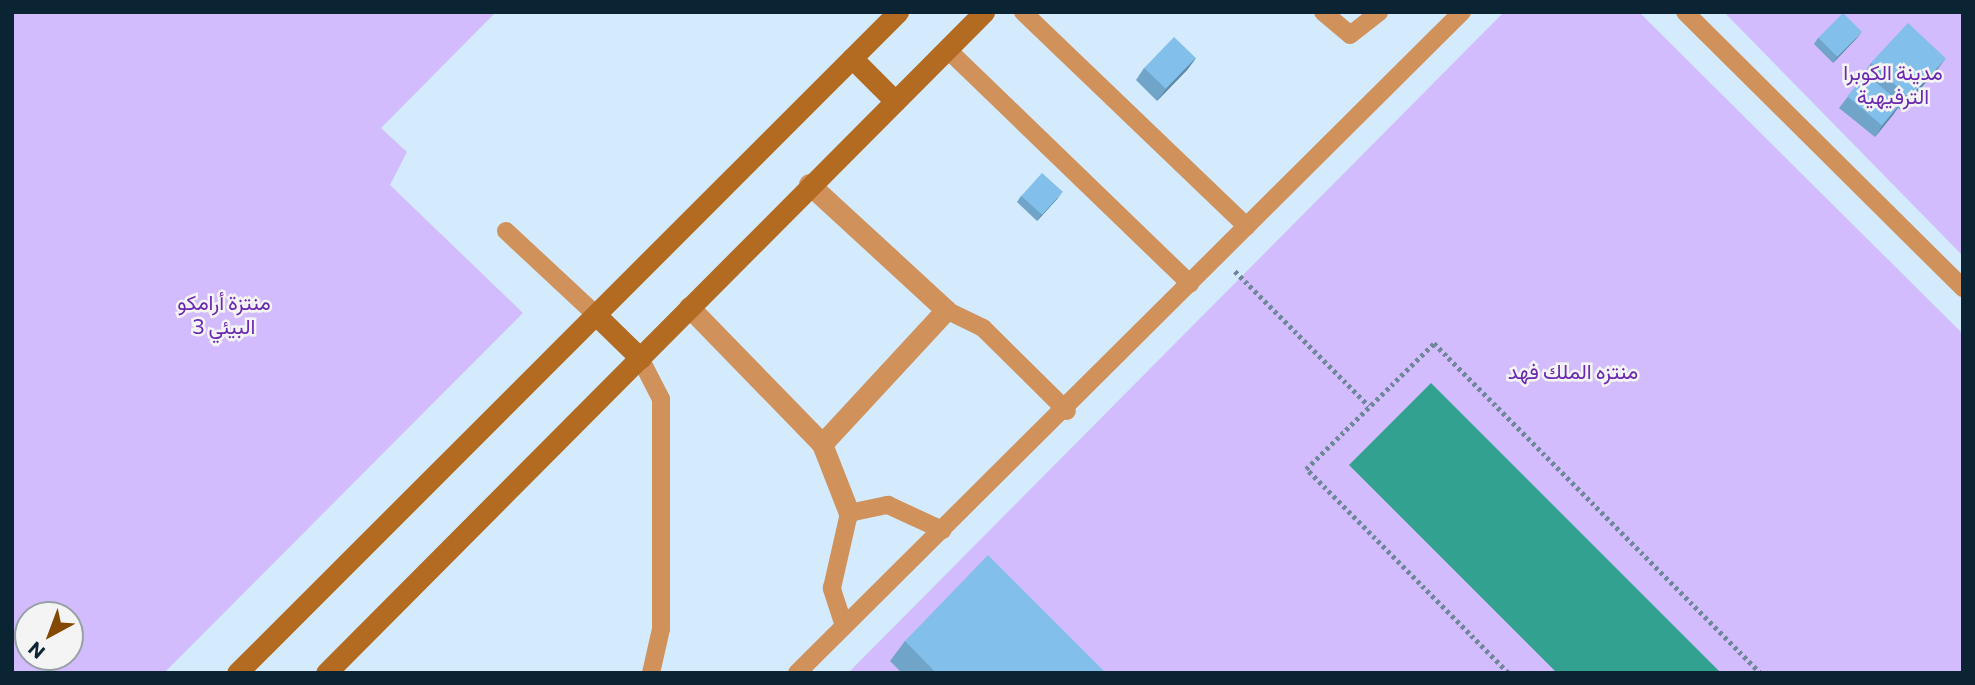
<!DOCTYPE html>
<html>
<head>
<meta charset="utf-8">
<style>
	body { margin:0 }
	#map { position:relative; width:1975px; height:685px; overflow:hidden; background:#d3ebfd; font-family:Commissioner,Vazirmatn,sans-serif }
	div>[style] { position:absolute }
	.green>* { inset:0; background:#d3bcfd }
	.water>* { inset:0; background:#32a190 }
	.path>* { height:4.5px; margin-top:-2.25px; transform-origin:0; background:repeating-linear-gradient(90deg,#6f8899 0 3.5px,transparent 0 7px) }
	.lane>* { height:18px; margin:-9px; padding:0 9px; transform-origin:9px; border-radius:9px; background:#d0915b }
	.street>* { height:21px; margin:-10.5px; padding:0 10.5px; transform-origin:10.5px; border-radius:10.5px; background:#d0915b }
	.secondary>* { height:21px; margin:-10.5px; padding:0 10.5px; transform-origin:10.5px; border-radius:10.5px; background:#b36a21 }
	.wall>* { inset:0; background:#70a4c9 }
	.shaded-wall>* { inset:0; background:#5b86a4 }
	.building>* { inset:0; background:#82bfea; transform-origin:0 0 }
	span { translate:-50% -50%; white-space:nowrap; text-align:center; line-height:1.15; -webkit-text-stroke:5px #f4f4f4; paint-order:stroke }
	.park-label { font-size:21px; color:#6a28b0 }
	.frame { position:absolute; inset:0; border:14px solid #0a2434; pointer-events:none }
	.north { position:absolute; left:14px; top:601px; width:70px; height:70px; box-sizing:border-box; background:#f4f4f4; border:2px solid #96a1a7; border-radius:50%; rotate:221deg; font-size:19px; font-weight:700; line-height:28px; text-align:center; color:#0a2434 }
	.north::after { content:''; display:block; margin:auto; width:24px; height:32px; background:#844801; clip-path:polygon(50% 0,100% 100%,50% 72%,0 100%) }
</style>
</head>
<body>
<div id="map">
	<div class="green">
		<i style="clip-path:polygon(evenodd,12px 12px,496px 12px,381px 128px,407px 152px,390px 185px,523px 313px,164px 673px,12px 673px,12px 12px,28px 615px,70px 615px,70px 657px,28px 657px,28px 615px)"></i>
		<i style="clip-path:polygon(1504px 12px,1639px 12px,1963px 334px,1963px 673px,848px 673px)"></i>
		<i style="clip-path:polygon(1724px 12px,1963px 12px,1963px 256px)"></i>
	</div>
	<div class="water">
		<i style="clip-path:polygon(1431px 383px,1721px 673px,1557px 673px,1349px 465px)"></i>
	</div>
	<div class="path">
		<i style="left:1235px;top:271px;width:190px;rotate:45.2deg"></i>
		<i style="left:1508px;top:673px;width:287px;rotate:-134.7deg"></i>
		<i style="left:1306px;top:469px;width:180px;rotate:-44.5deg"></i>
		<i style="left:1434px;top:343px;width:464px;rotate:45.3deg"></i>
	</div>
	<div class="lane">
		<i style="left:1023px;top:12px;width:310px;rotate:43.8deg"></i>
		<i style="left:1323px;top:12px;width:35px;rotate:40deg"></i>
		<i style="left:1350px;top:35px;width:37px;rotate:-38deg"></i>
		<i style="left:1685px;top:12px;width:392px;rotate:44.8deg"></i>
		<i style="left:947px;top:49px;width:338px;rotate:44deg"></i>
		<i style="left:506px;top:231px;width:123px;rotate:43deg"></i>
		<i style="left:946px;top:310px;width:41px;rotate:25.9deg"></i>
		<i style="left:983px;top:328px;width:118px;rotate:44.7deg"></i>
		<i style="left:640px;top:358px;width:46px;rotate:62.9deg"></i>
		<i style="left:661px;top:399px;width:230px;rotate:90deg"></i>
		<i style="left:661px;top:629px;width:45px;rotate:102.8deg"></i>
		<i style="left:844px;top:626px;width:40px;rotate:-108deg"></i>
		<i style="left:832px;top:588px;width:77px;rotate:-77.2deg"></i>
		<i style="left:849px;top:513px;width:40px;rotate:-12deg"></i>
		<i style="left:888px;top:505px;width:60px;rotate:24.8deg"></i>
		<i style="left:797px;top:673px;width:938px;rotate:-44.83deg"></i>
	</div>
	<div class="street">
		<i style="left:809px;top:184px;width:186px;rotate:42.6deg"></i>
		<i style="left:946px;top:310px;width:183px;rotate:132.8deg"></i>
		<i style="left:689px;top:307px;width:191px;rotate:45.8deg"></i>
		<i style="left:822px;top:444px;width:74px;rotate:68.6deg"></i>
	</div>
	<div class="secondary">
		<i style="left:852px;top:58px;width:61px;rotate:45deg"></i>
		<i style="left:596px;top:315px;width:62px;rotate:44.3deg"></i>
		<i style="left:237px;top:673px;width:935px;rotate:-45deg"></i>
		<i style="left:326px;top:673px;width:933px;rotate:-45.13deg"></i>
	</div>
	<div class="wall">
		<i style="clip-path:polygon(1818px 38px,1857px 38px,1833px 63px,1814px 44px)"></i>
		<i style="clip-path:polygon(1196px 58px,1187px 70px,1157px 101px,1136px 80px,1144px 68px)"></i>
		<i style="clip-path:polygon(1871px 63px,1937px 70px,1901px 110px,1898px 108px,1875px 137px,1839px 108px,1864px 76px,1863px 75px)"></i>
		<i style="clip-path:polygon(1021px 196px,1058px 198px,1037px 221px,1017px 202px)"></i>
		<i style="clip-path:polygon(905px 641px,1106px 673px,902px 673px,890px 661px)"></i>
	</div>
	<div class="shaded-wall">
		<i style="clip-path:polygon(1862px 32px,1857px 38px,1833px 63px,1837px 57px)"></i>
		<i style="clip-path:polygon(1196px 58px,1187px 70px,1157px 101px,1166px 89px)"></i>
		<i style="clip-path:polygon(1946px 58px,1937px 70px,1901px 110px,1909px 98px)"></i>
		<i style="clip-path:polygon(1901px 103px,1893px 115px,1875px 137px,1883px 125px)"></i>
		<i style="clip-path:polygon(1063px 192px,1058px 198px,1037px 221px,1041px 215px)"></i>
	</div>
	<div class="building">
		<i style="left:1843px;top:13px;width:27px;height:35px;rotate:45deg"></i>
		<i style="left:1908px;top:23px;width:52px;height:54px;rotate:43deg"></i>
		<i style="left:1174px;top:37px;width:30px;height:43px;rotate:44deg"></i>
		<i style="left:1866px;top:74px;width:45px;height:29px;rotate:40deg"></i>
		<i style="left:1042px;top:173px;width:28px;height:31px;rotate:42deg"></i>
		<i style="clip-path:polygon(988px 555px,1106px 673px,936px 673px,905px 641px)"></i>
	</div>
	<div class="park-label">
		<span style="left:1893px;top:84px">مدينة الكوبرا<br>الترفيهية</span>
		<span style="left:224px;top:314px">منتزة أرامكو<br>البيئي 3</span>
		<span style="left:1573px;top:371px">منتزه الملك فهد</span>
	</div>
	<div class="frame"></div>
	<div class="north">N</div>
</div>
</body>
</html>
